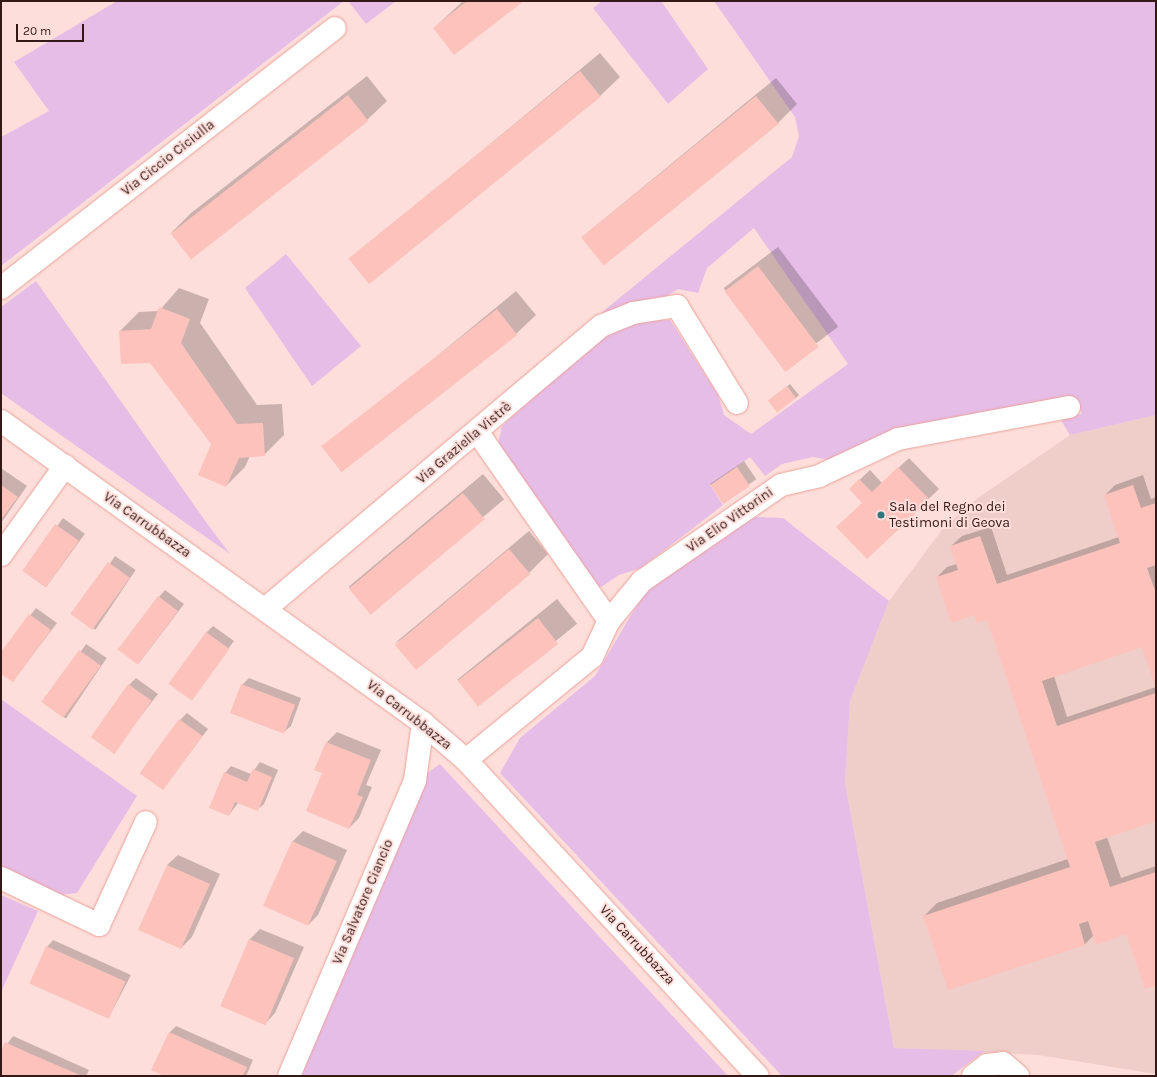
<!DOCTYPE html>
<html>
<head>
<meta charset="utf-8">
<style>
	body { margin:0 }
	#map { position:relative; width:1157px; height:1077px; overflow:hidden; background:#fddeda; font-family:Karla,sans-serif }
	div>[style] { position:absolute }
	.built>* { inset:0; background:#efcdc9 }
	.green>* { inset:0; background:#e6bde7 }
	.shadow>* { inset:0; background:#0003; transform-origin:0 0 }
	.building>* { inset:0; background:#fdc2bc; transform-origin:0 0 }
	.roads { filter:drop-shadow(0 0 1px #eaa199) drop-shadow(0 0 1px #eaa199) }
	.minor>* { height:22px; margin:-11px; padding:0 11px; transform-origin:11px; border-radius:11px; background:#fff }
	.dots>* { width:11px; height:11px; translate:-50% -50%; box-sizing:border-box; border:2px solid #fddeda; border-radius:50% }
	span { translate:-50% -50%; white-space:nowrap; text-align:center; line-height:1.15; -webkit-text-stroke:4px #fddeda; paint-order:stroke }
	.street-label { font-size:14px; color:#341917 }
	.poi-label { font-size:14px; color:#341917 }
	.left { translate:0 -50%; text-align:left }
	.frame { position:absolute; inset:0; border:2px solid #341917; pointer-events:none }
	.scale { position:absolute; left:16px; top:24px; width:68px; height:18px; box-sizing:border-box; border:2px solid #341917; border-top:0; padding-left:5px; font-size:12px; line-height:14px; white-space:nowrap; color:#341917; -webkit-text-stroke:3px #fddeda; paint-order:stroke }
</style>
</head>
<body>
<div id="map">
	<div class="built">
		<i style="clip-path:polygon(1156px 415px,1156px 1074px,1038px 1055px,894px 1048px,845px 783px,850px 701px,889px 601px,944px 527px,978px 498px,1070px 435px)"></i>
	</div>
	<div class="green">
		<i style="clip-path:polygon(117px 1px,344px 1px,1px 266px,1px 137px,49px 111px,14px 62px)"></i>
		<i style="clip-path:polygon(348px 1px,396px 1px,366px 24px)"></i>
		<i style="clip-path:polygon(602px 1px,661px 1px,708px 69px,668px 104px,593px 8px)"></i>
		<i style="clip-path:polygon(714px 1px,1156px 1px,1156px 415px,1070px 435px,1059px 417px,1082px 414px,1075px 397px,898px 433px,836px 461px,813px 457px,782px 464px,765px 476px,750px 457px,710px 485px,723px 505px,641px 568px,619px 575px,598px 589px,498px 444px,502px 426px,604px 334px,635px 322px,670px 320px,718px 395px,724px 415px,751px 434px,848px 364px,754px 228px,707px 268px,698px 293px,678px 289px,662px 299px,601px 313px,792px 157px,799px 136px,795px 117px)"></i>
		<i style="clip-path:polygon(286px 254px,361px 346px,312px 386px,245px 288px)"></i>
		<i style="clip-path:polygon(36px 281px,206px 522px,230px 554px,1px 393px,1px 307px)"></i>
		<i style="clip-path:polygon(756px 517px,783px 518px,889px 601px,850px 701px,845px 783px,894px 1048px,985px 1051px,951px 1076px,782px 1076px,500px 773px,520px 738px,595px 676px,647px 588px,721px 535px)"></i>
		<i style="clip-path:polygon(1px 699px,137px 796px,77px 893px,61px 895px,1px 866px)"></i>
		<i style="clip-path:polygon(440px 764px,728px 1076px,297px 1076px,423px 776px)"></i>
		<i style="clip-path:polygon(1px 895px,38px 911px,1px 992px)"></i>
	</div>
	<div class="shadow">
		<i style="clip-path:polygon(463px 1px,522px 1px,434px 28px)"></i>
		<i style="clip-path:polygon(600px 53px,620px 77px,600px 96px,350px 260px)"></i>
		<i style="clip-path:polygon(367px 76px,387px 101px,367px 120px,191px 256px,172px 232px,191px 213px)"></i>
		<i style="clip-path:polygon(776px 78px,797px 104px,778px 123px,582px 237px)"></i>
		<i style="left:778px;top:247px;width:100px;height:68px;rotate:53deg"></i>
		<i style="clip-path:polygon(179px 288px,209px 299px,200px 323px,257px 405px,282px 404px,284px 435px,264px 455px,250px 456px,245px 467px,226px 486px,212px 444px,151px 362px,120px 331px,139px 312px,159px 311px)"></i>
		<i style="clip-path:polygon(516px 291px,536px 315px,516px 334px,324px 449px)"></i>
		<i style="clip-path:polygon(790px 384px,799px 395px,796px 398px,772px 398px)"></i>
		<i style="clip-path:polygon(909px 458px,939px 489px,867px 558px,863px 502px,850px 489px,870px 470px,882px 483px)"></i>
		<i style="left:744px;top:461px;width:22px;height:41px;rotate:56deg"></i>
		<i style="clip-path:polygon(1px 468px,27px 486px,1px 523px)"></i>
		<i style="left:483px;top:474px;width:33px;height:175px;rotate:50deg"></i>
		<i style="clip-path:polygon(1143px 475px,1151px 499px,1156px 497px,1156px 687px,1142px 646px,1054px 676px,1067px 717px,1156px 687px,1156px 820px,1107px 837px,1121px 878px,1156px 866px,1156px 984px,1127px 933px,1094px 935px,1085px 944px,948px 989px,924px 916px,937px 903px,1068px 859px,988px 619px,975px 613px,937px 577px,947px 567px,957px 564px,951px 546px,962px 536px,991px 527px,1007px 575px,1119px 537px,1105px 495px,1115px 485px)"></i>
		<i style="left:63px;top:518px;width:27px;height:66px;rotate:36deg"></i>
		<i style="clip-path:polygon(529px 531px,548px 554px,529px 573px,395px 643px)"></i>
		<i style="left:115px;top:556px;width:25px;height:72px;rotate:34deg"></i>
		<i style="clip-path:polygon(165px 590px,184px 604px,139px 663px,159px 597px)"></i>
		<i style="left:557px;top:599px;width:32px;height:128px;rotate:51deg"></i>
		<i style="clip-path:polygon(36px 608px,57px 623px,13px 681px,1px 673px,1px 653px)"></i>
		<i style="clip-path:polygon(213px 626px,234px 641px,191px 700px,206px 633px)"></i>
		<i style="left:86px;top:644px;width:25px;height:73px;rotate:34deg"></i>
		<i style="clip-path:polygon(136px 678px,158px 694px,113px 752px,129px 685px)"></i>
		<i style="clip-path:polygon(249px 678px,301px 698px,291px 726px,284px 732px,242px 685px)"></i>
		<i style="clip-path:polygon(187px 713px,208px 729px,163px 788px,180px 720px)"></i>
		<i style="clip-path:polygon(337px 732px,381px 750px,366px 785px,372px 787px,359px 818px,349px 828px,323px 773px,315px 770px,327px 742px)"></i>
		<i style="clip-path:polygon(260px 762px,278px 770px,264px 804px,257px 810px,238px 803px,229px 815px,225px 773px,231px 766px,251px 774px)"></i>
		<i style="clip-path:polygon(303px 831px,347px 850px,318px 915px,308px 925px,293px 841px)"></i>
		<i style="clip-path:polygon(178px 855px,220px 874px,192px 937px,181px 948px,167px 865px)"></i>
		<i style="clip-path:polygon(260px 929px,304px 947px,275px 1013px,265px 1024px,221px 1005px,250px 939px)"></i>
		<i style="clip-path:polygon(53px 940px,131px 975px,109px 1017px,47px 947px)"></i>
		<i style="clip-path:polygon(176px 1026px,253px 1060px,246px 1076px,167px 1076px,170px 1032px)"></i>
		<i style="clip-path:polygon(13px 1036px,89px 1070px,86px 1076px,1px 1076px,1px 1053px)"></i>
		<i style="clip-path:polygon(1007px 1061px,1019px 1076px,988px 1076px)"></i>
	</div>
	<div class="building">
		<i style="clip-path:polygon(467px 1px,524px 1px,454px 55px,433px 28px)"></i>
		<i style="left:580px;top:71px;width:33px;height:298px;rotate:51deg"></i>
		<i style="left:348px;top:95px;width:33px;height:225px;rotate:52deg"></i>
		<i style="left:756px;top:96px;width:36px;height:225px;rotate:51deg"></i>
		<i style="left:758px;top:266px;width:101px;height:42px;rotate:53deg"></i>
		<i style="clip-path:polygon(159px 307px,190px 319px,181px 343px,237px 424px,263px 423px,265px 456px,239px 458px,226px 487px,198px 475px,211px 444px,150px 363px,121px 364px,119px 331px,151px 329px)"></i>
		<i style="left:497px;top:309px;width:33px;height:223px;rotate:52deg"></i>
		<i style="left:787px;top:386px;width:15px;height:24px;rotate:53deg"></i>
		<i style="left:737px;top:467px;width:23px;height:32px;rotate:56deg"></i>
		<i style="clip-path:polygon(898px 467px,930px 500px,867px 559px,836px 527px,862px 503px,849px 489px,859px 479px,872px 492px)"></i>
		<i style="clip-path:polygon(1px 485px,18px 497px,1px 520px)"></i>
		<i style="clip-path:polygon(1133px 485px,1141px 508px,1156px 503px,1156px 565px,1147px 568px,1156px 593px,1156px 689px,1142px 647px,1042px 681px,1057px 726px,1156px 693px,1156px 821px,1095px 842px,1110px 887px,1156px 872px,1156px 985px,1145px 989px,1126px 934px,1096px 945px,1088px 921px,1079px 924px,1085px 945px,948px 990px,923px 916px,1070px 867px,987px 620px,977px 623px,974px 615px,951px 623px,936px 577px,958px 570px,950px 546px,980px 536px,997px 584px,1120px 543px,1104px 495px)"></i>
		<i style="left:463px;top:493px;width:34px;height:149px;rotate:50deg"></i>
		<i style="left:55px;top:524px;width:29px;height:57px;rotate:35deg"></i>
		<i style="left:509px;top:549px;width:33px;height:149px;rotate:50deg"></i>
		<i style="left:108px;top:562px;width:27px;height:64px;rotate:36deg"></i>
		<i style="left:158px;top:596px;width:25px;height:67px;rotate:37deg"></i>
		<i style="clip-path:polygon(29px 614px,51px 630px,13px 682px,1px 674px,1px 652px)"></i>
		<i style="left:538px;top:618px;width:33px;height:102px;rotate:52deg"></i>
		<i style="left:206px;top:632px;width:29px;height:64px;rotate:36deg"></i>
		<i style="left:79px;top:650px;width:27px;height:64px;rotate:36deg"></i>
		<i style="left:128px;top:684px;width:29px;height:65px;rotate:35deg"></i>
		<i style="left:241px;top:684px;width:58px;height:31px;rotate:21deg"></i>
		<i style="left:179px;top:719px;width:29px;height:67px;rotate:36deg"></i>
		<i style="clip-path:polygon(326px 742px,371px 760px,357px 795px,363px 797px,349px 829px,306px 811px,322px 773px,314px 770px)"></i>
		<i style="clip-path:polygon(253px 769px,272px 777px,258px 811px,235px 802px,229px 816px,209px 808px,224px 772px,247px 782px)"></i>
		<i style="left:292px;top:841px;width:49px;height:71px;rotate:24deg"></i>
		<i style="left:167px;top:865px;width:47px;height:71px;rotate:24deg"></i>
		<i style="left:249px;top:939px;width:49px;height:73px;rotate:23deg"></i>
		<i style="left:46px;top:946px;width:87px;height:41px;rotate:24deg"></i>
		<i style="clip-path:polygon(169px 1032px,247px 1067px,243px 1076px,164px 1076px,151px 1070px)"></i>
		<i style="clip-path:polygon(5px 1042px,31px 1054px,82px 1076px,1px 1076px,1px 1051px)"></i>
	</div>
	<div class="roads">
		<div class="minor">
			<i style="left:1px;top:288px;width:423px;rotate:-37.9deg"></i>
			<i style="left:1px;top:421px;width:519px;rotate:35.59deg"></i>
			<i style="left:423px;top:723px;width:57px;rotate:40.7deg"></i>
			<i style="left:466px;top:760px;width:430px;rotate:47.3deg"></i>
			<i style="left:478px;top:433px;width:229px;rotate:55.1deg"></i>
			<i style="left:1px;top:555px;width:110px;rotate:-54.3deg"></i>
			<i style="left:265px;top:609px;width:439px;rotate:-40.1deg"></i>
			<i style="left:601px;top:326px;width:35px;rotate:-22deg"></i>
			<i style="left:633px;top:313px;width:45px;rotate:-9deg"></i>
			<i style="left:677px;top:306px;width:114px;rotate:58.3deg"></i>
			<i style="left:466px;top:760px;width:163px;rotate:-39.3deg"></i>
			<i style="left:592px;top:657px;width:40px;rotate:-65deg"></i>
			<i style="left:609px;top:621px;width:52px;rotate:-50.5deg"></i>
			<i style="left:642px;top:581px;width:169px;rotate:-34.6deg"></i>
			<i style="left:781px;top:485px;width:39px;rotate:-13deg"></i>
			<i style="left:819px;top:476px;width:87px;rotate:-25.1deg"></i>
			<i style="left:898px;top:439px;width:174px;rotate:-10.6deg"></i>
			<i style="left:1px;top:878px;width:109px;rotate:25.6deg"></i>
			<i style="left:99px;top:925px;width:113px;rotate:-65.5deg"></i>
			<i style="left:289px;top:1076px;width:322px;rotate:-66.9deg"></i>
			<i style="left:415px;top:780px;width:58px;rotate:-82deg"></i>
			<i style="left:973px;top:1076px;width:18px;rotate:-38deg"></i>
			<i style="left:987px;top:1065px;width:16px;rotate:-7deg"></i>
			<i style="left:1003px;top:1063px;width:20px;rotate:41deg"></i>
		</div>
	</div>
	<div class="dots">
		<i style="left:881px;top:515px;background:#2d767e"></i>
	</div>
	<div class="street-label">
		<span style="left:168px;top:158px;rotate:-38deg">Via Ciccio Ciciulla</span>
		<span style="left:464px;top:443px;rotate:-40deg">Via Graziella Vistrè</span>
		<span style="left:730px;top:520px;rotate:-35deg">Via Elio Vittorini</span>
		<span style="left:147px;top:525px;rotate:35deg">Via Carrubbazza</span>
		<span style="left:409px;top:715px;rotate:38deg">Via Carrubbazza</span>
		<span style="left:363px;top:902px;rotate:-67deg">Via Salvatore Ciancio</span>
		<span style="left:637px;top:945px;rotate:47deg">Via Carrubbazza</span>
	</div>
	<div class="poi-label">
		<span class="left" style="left:889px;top:515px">Sala del Regno dei<br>Testimoni di Geova</span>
	</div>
	<div class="frame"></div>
	<div class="scale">20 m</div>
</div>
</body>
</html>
